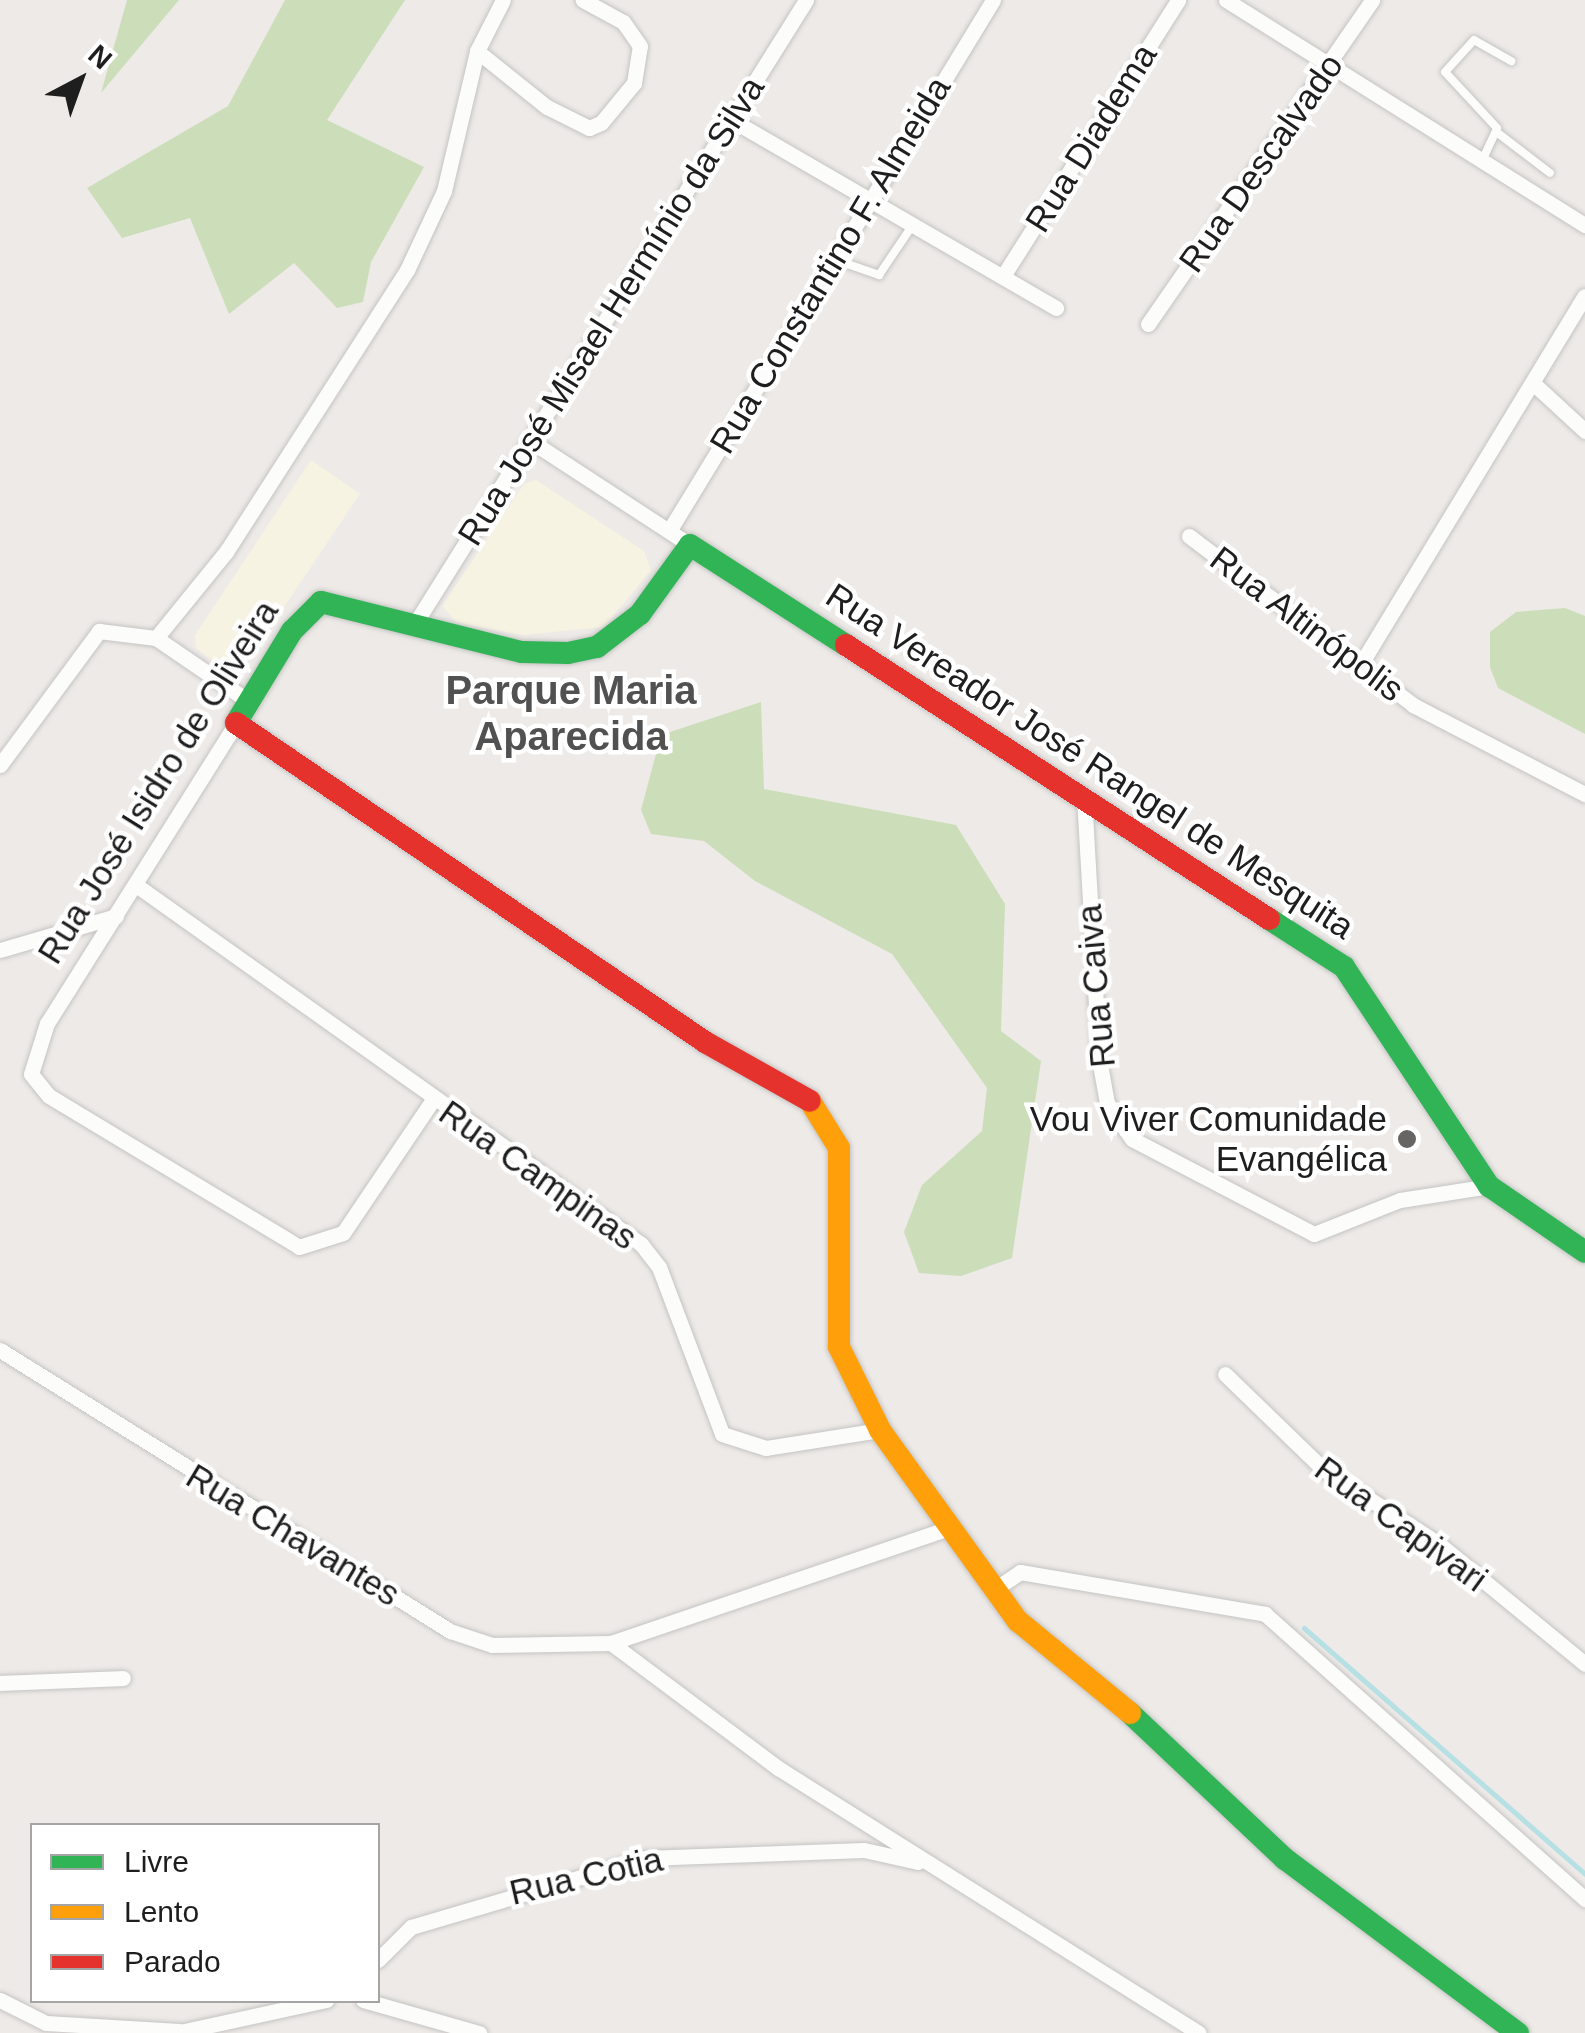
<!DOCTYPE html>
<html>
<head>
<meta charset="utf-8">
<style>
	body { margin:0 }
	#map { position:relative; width:1585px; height:2033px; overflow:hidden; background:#edeae7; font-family:Arial,sans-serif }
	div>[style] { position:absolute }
	.education>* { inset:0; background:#f7f3e2 }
	.forest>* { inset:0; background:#cbdeb9 }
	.stream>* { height:5px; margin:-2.5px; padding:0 2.5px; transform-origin:2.5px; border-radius:2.5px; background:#b7e0e4 }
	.roads { filter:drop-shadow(0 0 2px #c5c4c3) drop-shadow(0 0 2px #c5c4c3) }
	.lane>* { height:8px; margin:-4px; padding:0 4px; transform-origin:4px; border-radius:4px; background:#fcfcfb }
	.street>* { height:15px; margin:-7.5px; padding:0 7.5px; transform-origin:7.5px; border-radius:7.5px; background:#fcfcfb }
	.fast>* { height:22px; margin:-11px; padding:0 11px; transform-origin:11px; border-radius:11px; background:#30b455 }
	.slow>* { height:22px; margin:-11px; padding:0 11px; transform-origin:11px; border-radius:11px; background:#ff9f0a }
	.jam>* { height:22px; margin:-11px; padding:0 11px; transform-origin:11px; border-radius:11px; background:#e5322d }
	.dots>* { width:28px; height:28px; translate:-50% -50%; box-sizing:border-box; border:5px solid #fff; border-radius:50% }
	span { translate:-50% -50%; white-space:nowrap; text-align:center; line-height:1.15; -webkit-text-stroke:9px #fff; paint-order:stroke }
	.street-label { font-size:35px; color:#1e1e1e }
	.poi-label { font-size:35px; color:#1e1e1e }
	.right { translate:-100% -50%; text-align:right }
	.quarter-label { font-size:40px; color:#515151; font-weight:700 }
	.legend { position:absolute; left:30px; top:1823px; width:350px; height:180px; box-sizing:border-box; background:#fff; border:2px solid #a5a5a5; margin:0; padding:12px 18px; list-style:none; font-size:30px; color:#1e1e1e }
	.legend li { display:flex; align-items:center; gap:20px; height:50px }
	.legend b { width:50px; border:2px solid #a5a5a5 }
	.north { position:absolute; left:30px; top:30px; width:100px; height:100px; -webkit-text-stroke:8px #fff; paint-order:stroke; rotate:41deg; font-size:28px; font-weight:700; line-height:40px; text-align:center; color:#1e1e1e }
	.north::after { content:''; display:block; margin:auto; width:35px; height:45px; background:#1e1e1e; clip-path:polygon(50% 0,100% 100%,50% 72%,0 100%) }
</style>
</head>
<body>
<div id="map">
	<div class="education">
		<i style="clip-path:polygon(311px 460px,360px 494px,241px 671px,227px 672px,196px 648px,195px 635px)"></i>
		<i style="clip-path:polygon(536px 480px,644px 551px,651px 570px,604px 627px,523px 635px,457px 623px,442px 606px,524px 484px)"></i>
	</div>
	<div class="forest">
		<i style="clip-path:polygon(127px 0,179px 0,101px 93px)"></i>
		<i style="clip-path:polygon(285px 0,405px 0,327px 120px,424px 167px,371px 262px,363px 302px,337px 308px,294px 263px,229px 314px,190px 218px,122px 238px,87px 188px,228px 106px)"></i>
		<i style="clip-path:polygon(1565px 608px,1585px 616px,1585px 734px,1498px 688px,1490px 667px,1490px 632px,1516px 612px)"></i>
		<i style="clip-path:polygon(761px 702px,764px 789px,956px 825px,1005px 904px,1001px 1031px,1041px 1061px,1012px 1258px,961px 1276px,919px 1273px,904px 1232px,922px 1185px,982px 1131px,987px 1088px,892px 954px,755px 881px,704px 841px,651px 834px,641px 810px,661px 735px)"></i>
	</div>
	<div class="stream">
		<i style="left:1304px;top:1628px;width:373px;rotate:41.2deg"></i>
	</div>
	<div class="roads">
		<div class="lane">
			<i style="left:1499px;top:134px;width:64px;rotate:37.4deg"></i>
			<i style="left:1481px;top:163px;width:38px;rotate:-65deg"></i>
			<i style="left:1497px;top:128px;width:76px;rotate:-132.9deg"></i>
			<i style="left:1445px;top:72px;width:43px;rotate:-47.8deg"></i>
			<i style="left:1474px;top:40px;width:43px;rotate:29.6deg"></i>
			<i style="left:836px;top:260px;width:46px;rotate:19.2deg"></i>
			<i style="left:879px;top:275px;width:59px;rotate:-56deg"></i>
		</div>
		<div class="street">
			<i style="left:1226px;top:0;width:424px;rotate:32.1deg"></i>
			<i style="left:477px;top:51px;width:90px;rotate:38.7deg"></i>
			<i style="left:547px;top:107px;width:47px;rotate:26.6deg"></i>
			<i style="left:589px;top:128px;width:13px;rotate:-23deg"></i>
			<i style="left:601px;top:123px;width:52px;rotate:-50.5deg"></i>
			<i style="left:634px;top:83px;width:37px;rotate:-81deg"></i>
			<i style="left:640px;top:46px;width:29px;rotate:-125deg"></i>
			<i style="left:623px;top:22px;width:46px;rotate:-151.2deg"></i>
			<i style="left:730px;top:119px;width:377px;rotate:30.1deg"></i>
			<i style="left:1003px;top:276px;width:327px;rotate:-57.6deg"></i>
			<i style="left:1148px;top:324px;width:394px;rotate:-55.3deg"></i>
			<i style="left:1533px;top:383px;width:71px;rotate:42.7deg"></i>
			<i style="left:529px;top:440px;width:192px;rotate:33.1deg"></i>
			<i style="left:669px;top:531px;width:622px;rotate:-58.61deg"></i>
			<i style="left:1189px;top:536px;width:281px;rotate:37deg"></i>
			<i style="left:1413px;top:705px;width:194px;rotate:27.4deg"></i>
			<i style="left:416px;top:622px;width:734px;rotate:-57.91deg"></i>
			<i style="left:156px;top:638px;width:111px;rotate:-50.9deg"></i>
			<i style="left:226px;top:552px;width:335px;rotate:-57.3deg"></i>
			<i style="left:407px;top:270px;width:87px;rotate:-64.9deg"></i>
			<i style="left:444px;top:191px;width:144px;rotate:-76.7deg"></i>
			<i style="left:477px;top:51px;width:57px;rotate:-63deg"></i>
			<i style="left:1359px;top:667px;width:434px;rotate:-58.7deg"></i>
			<i style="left:233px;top:728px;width:349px;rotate:122.2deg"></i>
			<i style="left:47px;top:1023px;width:53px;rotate:107.4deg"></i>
			<i style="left:31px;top:1074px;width:28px;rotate:51deg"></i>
			<i style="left:49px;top:1096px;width:292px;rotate:31.1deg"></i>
			<i style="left:299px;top:1247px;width:46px;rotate:-17.7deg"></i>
			<i style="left:343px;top:1233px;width:159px;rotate:-56deg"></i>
			<i style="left:0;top:765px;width:167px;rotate:-53.5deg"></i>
			<i style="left:99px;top:631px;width:57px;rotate:7deg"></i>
			<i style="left:156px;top:638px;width:112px;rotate:34.4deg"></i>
			<i style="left:1084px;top:797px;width:262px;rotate:86.7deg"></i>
			<i style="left:1099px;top:1059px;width:45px;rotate:79.7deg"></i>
			<i style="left:1107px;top:1103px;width:44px;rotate:55.2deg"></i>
			<i style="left:1132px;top:1139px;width:205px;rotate:27.6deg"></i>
			<i style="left:1314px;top:1234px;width:92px;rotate:-21.6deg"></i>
			<i style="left:1400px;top:1200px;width:90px;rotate:-8.9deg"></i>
			<i style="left:136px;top:885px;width:620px;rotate:35.41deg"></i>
			<i style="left:641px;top:1244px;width:29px;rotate:52deg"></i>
			<i style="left:659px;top:1267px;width:178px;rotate:69.3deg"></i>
			<i style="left:722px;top:1434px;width:46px;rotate:17.7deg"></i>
			<i style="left:766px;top:1448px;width:115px;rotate:-9deg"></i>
			<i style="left:0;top:950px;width:121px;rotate:-16.3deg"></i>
			<i style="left:0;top:1350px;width:531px;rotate:31.98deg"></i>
			<i style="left:450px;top:1631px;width:44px;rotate:18.4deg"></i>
			<i style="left:492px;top:1645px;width:119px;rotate:-1deg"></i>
			<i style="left:611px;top:1643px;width:209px;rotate:36.8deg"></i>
			<i style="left:778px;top:1768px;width:497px;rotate:32.2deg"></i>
			<i style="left:1225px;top:1374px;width:136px;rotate:44.1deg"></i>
			<i style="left:1323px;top:1469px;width:138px;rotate:32.9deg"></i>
			<i style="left:1439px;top:1544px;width:189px;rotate:39.4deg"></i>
			<i style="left:992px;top:1591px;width:34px;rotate:-34deg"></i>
			<i style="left:1020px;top:1572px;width:249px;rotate:9.7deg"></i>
			<i style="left:1265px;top:1614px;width:429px;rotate:41.7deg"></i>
			<i style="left:611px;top:1643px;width:353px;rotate:-18.8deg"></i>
			<i style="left:0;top:1683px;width:123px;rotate:-2.3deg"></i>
			<i style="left:378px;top:1960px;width:47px;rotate:-45deg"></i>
			<i style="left:411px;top:1927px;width:244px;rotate:-16.4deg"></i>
			<i style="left:645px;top:1858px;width:219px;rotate:-2.1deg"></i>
			<i style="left:864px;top:1850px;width:55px;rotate:12.5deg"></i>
			<i style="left:0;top:2000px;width:51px;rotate:26.6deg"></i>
			<i style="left:46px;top:2023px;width:133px;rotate:3.4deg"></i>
			<i style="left:363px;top:2000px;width:121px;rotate:15.9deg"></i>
			<i style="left:175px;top:2033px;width:155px;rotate:-12.3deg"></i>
		</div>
		<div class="fast">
			<i style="left:236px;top:723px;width:108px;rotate:-58.7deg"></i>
			<i style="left:292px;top:631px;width:41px;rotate:-45deg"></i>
			<i style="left:321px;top:602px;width:207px;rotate:14deg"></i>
			<i style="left:522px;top:652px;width:46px;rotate:1.2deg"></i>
			<i style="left:568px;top:653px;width:30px;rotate:-12deg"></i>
			<i style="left:597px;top:647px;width:54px;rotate:-37.5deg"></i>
			<i style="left:640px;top:614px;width:85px;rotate:-54.1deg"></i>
			<i style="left:690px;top:545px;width:185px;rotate:32.7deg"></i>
			<i style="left:1269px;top:919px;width:89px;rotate:32.6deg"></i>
			<i style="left:1344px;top:967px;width:263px;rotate:56.5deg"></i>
			<i style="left:1489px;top:1186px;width:116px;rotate:34.5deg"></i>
			<i style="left:1130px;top:1713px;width:213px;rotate:43.3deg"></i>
			<i style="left:1285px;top:1859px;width:291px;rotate:36.8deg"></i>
		</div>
		<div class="slow">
			<i style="left:810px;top:1101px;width:55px;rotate:58.3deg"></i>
			<i style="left:839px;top:1148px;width:199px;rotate:90deg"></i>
			<i style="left:839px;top:1347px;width:93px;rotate:63.7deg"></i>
			<i style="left:880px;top:1430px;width:236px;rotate:54.2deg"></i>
			<i style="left:1018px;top:1621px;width:145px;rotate:39.4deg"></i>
		</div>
		<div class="jam">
			<i style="left:846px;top:645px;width:504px;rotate:32.93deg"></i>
			<i style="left:236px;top:723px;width:567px;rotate:34.22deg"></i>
			<i style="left:705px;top:1042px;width:120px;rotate:29.3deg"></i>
		</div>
	</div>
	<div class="dots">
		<i style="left:1407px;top:1139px;background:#666564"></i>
	</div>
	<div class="street-label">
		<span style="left:1091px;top:138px;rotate:-58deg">Rua Diadema</span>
		<span style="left:1261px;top:163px;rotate:-55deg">Rua Descalvado</span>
		<span style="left:830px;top:265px;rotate:-59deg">Rua Constantino F. Almeida</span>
		<span style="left:611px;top:311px;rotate:-58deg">Rua José Misael Hermínio da Silva</span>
		<span style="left:1307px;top:624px;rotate:37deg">Rua Altinópolis</span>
		<span style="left:1090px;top:761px;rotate:33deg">Rua Vereador José Rangel de Mesquita</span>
		<span style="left:158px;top:782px;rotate:-58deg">Rua José Isidro de Oliveira</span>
		<span style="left:1096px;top:986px;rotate:-95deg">Rua Caiva</span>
		<span style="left:538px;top:1175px;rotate:35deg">Rua Campinas</span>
		<span style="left:1401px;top:1524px;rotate:36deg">Rua Capivari</span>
		<span style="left:293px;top:1535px;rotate:31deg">Rua Chavantes</span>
		<span style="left:586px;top:1876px;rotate:-13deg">Rua Cotia</span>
	</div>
	<div class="poi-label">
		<span class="right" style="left:1387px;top:1139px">Vou Viver Comunidade<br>Evangélica</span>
	</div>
	<div class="quarter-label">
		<span style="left:571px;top:713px">Parque Maria<br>Aparecida</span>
	</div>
	<ul class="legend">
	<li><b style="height:12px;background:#30b455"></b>Livre</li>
	<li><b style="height:12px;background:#ff9f0a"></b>Lento</li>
	<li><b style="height:12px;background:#e5322d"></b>Parado</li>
	</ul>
	<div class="north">N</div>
</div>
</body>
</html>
